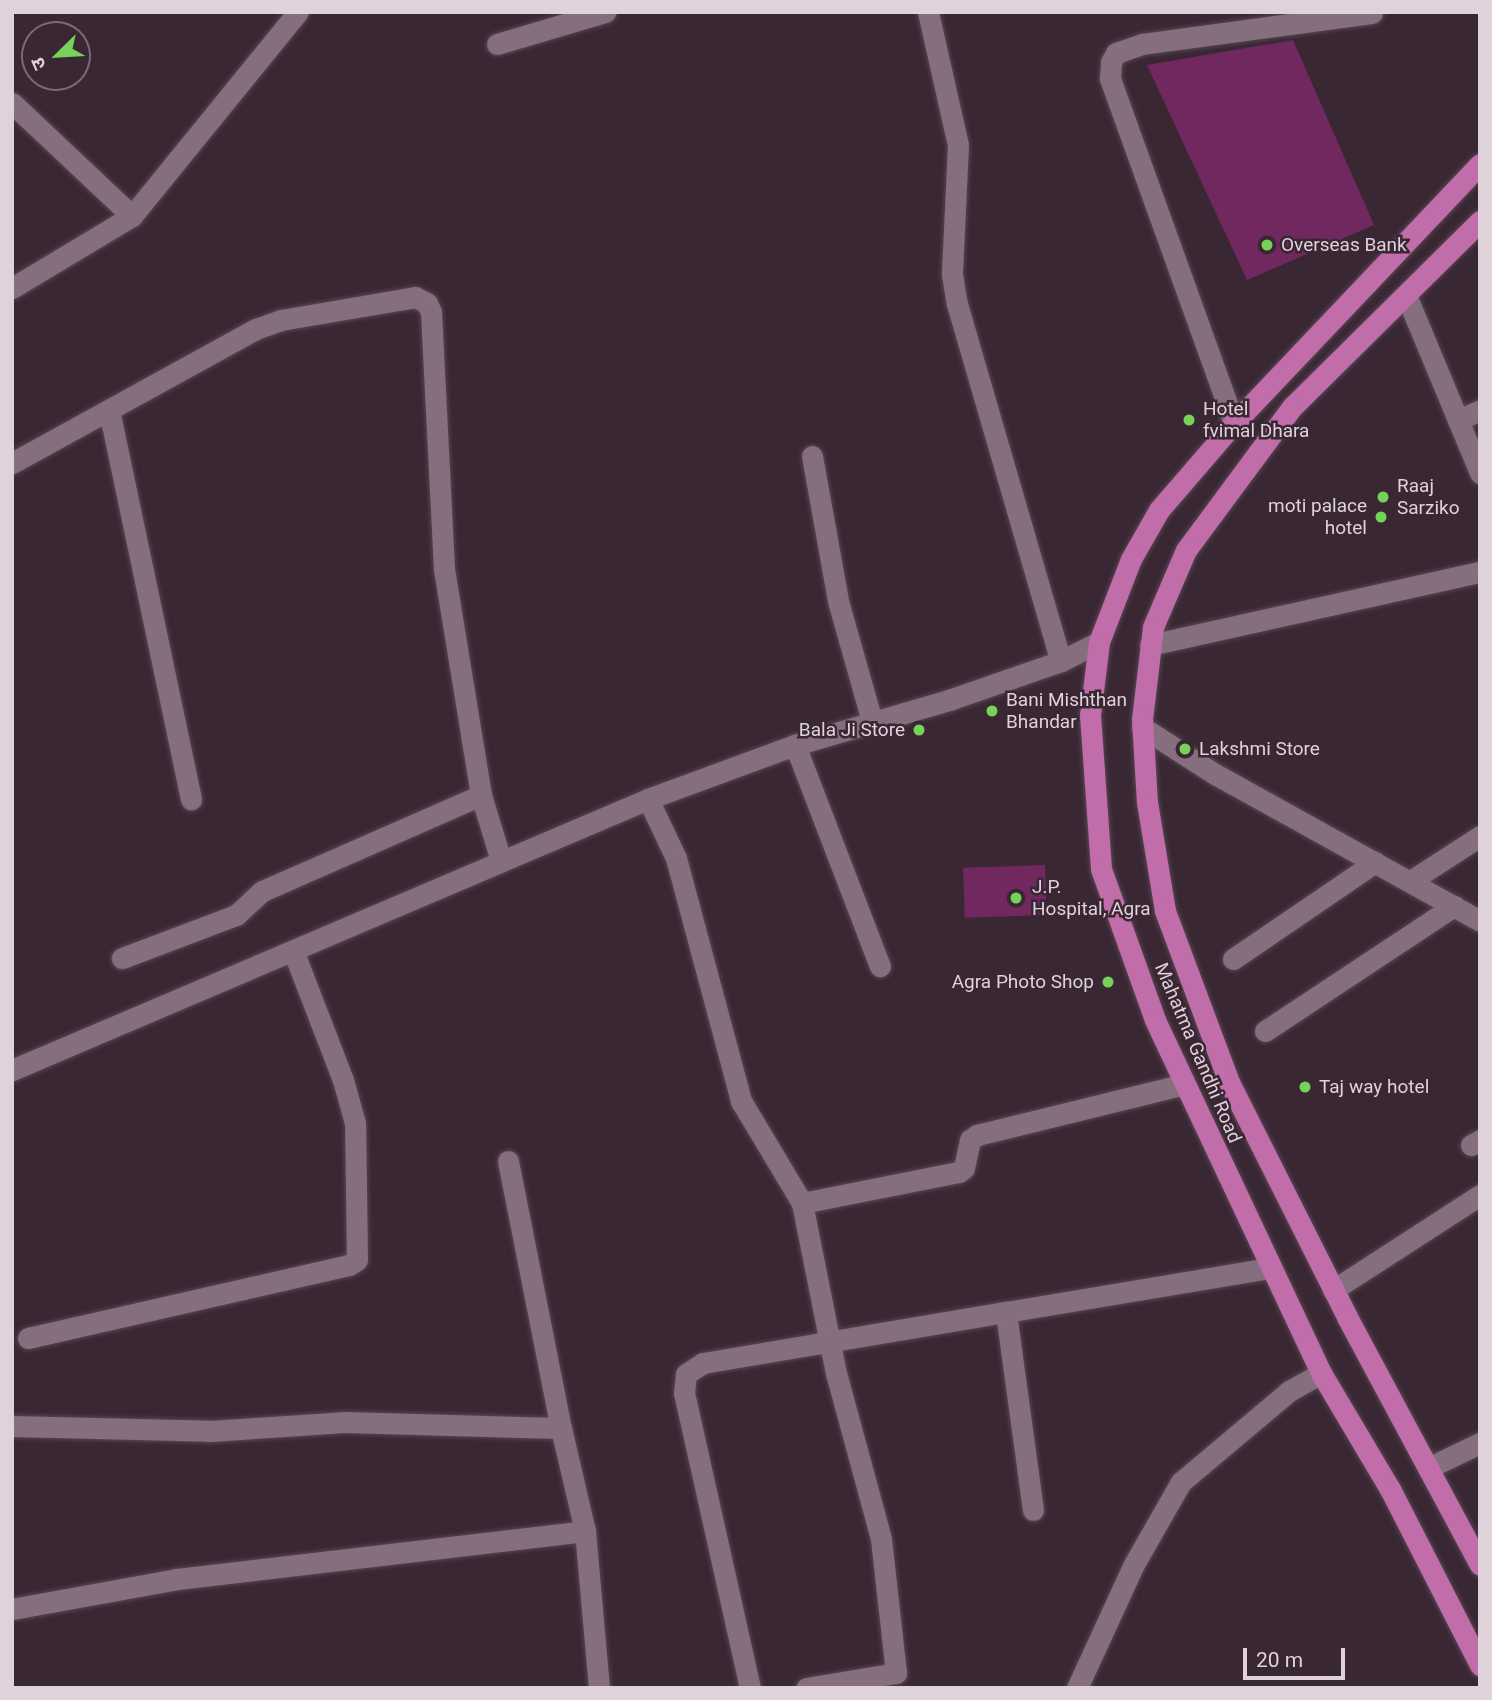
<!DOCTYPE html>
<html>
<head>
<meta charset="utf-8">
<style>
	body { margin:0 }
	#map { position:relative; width:1492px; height:1700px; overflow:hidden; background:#3a2734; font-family:Roboto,"Noto Sans Devanagari",sans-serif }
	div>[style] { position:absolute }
	.building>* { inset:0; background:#70285f; transform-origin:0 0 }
	.roads { filter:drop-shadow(0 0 2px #564651) drop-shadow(0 0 2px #564651) }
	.minor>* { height:21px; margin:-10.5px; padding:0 10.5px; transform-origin:10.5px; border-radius:10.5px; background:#856e7d }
	.highway>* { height:21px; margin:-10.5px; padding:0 10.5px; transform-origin:10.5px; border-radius:10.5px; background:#c06da9 }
	.dots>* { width:19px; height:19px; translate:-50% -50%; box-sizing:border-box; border:4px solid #3a2734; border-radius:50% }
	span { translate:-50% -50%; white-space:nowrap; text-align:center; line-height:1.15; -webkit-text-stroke:5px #3a2734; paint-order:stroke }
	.poi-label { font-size:19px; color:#dfd2db }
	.left { translate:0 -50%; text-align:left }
	.right { translate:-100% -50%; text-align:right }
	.street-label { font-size:19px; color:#dfd2db }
	.frame { position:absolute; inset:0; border:14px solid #dfd2db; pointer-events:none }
	.north { position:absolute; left:21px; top:21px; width:70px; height:70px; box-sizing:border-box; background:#3a2734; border:2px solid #7c6b77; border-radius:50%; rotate:246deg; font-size:19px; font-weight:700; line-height:28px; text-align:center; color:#dfd2db }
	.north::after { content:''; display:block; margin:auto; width:24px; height:32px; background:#77d259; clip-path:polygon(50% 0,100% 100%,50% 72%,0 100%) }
	.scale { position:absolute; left:1243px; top:1648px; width:102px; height:32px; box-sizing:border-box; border:4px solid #dfd2db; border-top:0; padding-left:9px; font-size:21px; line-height:24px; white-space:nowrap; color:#dfd2db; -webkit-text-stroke:5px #3a2734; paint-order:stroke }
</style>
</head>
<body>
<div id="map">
	<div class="building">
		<i style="clip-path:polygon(1293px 40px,1374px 225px,1247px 280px,1147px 65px)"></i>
		<i style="left:1045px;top:865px;width:50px;height:82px;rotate:88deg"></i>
	</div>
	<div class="roads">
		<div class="minor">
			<i style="left:928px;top:12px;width:136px;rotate:77.3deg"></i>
			<i style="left:958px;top:145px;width:129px;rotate:92.7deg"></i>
			<i style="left:952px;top:274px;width:30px;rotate:81deg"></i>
			<i style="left:957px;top:304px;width:372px;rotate:73.8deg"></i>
			<i style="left:497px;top:44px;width:113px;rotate:-16.5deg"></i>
			<i style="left:12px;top:103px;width:165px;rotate:43.3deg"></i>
			<i style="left:12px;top:288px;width:140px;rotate:-31deg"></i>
			<i style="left:132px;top:216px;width:263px;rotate:-50.9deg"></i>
			<i style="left:1406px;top:295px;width:193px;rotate:67.4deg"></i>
			<i style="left:109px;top:410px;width:398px;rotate:78.1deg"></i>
			<i style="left:1458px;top:420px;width:24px;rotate:-24deg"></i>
			<i style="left:1234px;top:423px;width:367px;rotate:-109.8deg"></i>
			<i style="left:1110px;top:78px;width:16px;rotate:-86deg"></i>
			<i style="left:1111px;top:62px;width:10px;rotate:-61deg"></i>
			<i style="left:1116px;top:53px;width:28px;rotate:-19deg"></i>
			<i style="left:1142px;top:44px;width:232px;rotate:-7.7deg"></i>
			<i style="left:812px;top:456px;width:147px;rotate:79.8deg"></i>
			<i style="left:838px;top:601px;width:125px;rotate:74.2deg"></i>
			<i style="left:12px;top:463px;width:278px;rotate:-28.8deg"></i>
			<i style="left:256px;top:329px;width:27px;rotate:-20deg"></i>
			<i style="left:281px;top:320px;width:136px;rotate:-9.7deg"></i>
			<i style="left:415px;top:297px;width:13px;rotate:27deg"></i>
			<i style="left:427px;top:303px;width:10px;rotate:66deg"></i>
			<i style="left:431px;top:312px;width:257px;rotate:87.1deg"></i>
			<i style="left:444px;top:569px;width:229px;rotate:80.7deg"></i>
			<i style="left:481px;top:795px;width:239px;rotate:156.3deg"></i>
			<i style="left:262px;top:891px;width:35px;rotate:137deg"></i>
			<i style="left:236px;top:915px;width:122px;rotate:159.3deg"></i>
			<i style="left:1150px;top:645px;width:338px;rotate:-12.5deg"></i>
			<i style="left:1142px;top:727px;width:87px;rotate:32.8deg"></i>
			<i style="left:1215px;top:774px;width:303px;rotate:29deg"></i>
			<i style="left:795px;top:745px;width:237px;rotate:69deg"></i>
			<i style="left:481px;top:795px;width:69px;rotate:73.1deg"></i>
			<i style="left:648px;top:799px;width:65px;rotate:64.6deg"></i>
			<i style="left:676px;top:858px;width:252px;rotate:75deg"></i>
			<i style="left:741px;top:1101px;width:119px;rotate:59.1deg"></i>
			<i style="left:802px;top:1203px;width:173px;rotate:78.7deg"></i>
			<i style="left:836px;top:1373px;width:172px;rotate:74.8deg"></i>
			<i style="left:881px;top:1539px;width:135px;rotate:83.6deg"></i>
			<i style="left:896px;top:1673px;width:91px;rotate:170.5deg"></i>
			<i style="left:1412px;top:880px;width:81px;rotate:-32.9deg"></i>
			<i style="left:1233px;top:959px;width:172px;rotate:-34.3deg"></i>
			<i style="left:1265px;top:1031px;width:227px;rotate:-33.5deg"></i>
			<i style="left:12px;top:1070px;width:691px;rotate:-23.08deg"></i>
			<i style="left:648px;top:799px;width:157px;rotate:-20.2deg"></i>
			<i style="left:795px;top:745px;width:160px;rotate:-16.3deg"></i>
			<i style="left:949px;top:700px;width:119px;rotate:-19.2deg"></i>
			<i style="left:1061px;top:661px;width:42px;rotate:-26.6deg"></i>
			<i style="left:1471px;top:1145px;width:10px;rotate:-29deg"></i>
			<i style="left:508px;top:1161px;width:272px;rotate:78.8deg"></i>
			<i style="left:802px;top:1203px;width:160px;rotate:-11.2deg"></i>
			<i style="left:959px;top:1172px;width:6px;rotate:-39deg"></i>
			<i style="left:964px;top:1168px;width:29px;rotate:-78deg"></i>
			<i style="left:970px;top:1140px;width:9px;rotate:-36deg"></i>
			<i style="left:977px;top:1135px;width:213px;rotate:-13.8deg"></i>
			<i style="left:1333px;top:1290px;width:175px;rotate:-32.9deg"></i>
			<i style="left:28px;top:1338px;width:329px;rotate:-12.8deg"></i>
			<i style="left:349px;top:1265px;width:9px;rotate:-32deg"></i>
			<i style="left:357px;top:1260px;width:137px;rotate:-90.8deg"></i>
			<i style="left:355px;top:1123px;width:45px;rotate:-105.6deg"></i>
			<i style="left:343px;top:1080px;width:136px;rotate:-111.1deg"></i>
			<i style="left:12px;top:1426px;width:198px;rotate:1.4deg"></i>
			<i style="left:210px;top:1431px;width:134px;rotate:-3.8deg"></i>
			<i style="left:344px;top:1422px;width:217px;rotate:1.6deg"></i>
			<i style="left:561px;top:1428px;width:106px;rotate:76.9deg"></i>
			<i style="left:585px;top:1531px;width:158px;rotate:84.9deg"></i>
			<i style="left:1428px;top:1468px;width:58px;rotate:-25.7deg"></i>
			<i style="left:1033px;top:1510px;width:200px;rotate:-97.8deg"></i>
			<i style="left:1006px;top:1312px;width:268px;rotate:-9.5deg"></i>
			<i style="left:12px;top:1609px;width:168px;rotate:-10.3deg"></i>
			<i style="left:177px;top:1579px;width:411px;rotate:-6.7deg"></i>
			<i style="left:750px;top:1688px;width:302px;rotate:-102.6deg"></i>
			<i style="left:684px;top:1393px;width:19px;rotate:-84deg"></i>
			<i style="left:686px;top:1374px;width:20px;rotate:-33deg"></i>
			<i style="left:703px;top:1363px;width:307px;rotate:-9.6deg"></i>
			<i style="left:1077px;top:1688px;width:134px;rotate:-65.3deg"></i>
			<i style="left:1133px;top:1566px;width:97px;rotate:-60.3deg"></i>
			<i style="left:1181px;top:1482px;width:141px;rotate:-40.1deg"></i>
			<i style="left:1289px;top:1391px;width:37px;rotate:-29deg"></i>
		</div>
		<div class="highway">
			<i style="left:1480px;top:164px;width:357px;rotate:133.5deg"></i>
			<i style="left:1234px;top:423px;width:115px;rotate:130.8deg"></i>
			<i style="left:1159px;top:510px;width:56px;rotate:119.7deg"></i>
			<i style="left:1131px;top:559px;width:89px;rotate:111.1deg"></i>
			<i style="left:1099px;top:642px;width:74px;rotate:97deg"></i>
			<i style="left:1090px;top:715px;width:154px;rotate:85.9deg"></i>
			<i style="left:1101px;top:869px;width:160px;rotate:70.3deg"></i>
			<i style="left:1155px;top:1020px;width:390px;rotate:64.8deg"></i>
			<i style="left:1321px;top:1373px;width:135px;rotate:59.3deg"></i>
			<i style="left:1390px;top:1489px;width:198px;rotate:62.9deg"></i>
			<i style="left:1480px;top:221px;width:264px;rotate:135.3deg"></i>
			<i style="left:1292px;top:407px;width:178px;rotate:126.5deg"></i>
			<i style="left:1186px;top:550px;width:84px;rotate:113.2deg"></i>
			<i style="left:1153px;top:627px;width:93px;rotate:96.8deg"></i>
			<i style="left:1142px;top:719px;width:83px;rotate:86.6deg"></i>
			<i style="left:1147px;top:802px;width:110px;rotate:80.6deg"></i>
			<i style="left:1165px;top:911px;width:183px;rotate:69.5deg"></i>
			<i style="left:1229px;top:1082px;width:263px;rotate:63.3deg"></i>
			<i style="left:1347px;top:1317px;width:281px;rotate:61.8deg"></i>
		</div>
	</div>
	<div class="dots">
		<i style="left:1267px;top:245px;background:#77d259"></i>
		<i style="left:1189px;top:420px;background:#77d259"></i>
		<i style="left:1383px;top:497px;background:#77d259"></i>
		<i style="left:1381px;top:517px;background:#77d259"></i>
		<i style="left:992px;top:711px;background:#77d259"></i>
		<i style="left:919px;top:730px;background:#77d259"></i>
		<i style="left:1185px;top:749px;background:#77d259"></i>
		<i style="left:1016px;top:898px;background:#77d259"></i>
		<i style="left:1108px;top:982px;background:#77d259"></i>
		<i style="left:1305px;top:1087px;background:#77d259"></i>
	</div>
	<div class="poi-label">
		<span class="left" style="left:1281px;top:245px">Overseas Bank</span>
		<span class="left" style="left:1203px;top:420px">Hotel<br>fvimal Dhara</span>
		<span class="left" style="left:1397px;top:497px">Raaj<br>Sarziko</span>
		<span class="right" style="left:1367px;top:517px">moti palace<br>hotel</span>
		<span class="left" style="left:1006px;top:711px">Bani Mishthan<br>Bhandar</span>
		<span class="right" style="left:905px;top:730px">Bala Ji Store</span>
		<span class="left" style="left:1199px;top:749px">Lakshmi Store</span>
		<span class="left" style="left:1032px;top:898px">J.P.<br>Hospital, Agra</span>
		<span class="right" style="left:1094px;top:982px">Agra Photo Shop</span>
		<span class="left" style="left:1319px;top:1087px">Taj way hotel</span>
	</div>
	<div class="street-label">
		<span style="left:1198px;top:1053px;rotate:67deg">Mahatma Gandhi Road</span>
	</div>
	<div class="frame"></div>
	<div class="north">उ</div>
	<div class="scale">20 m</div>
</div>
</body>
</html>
